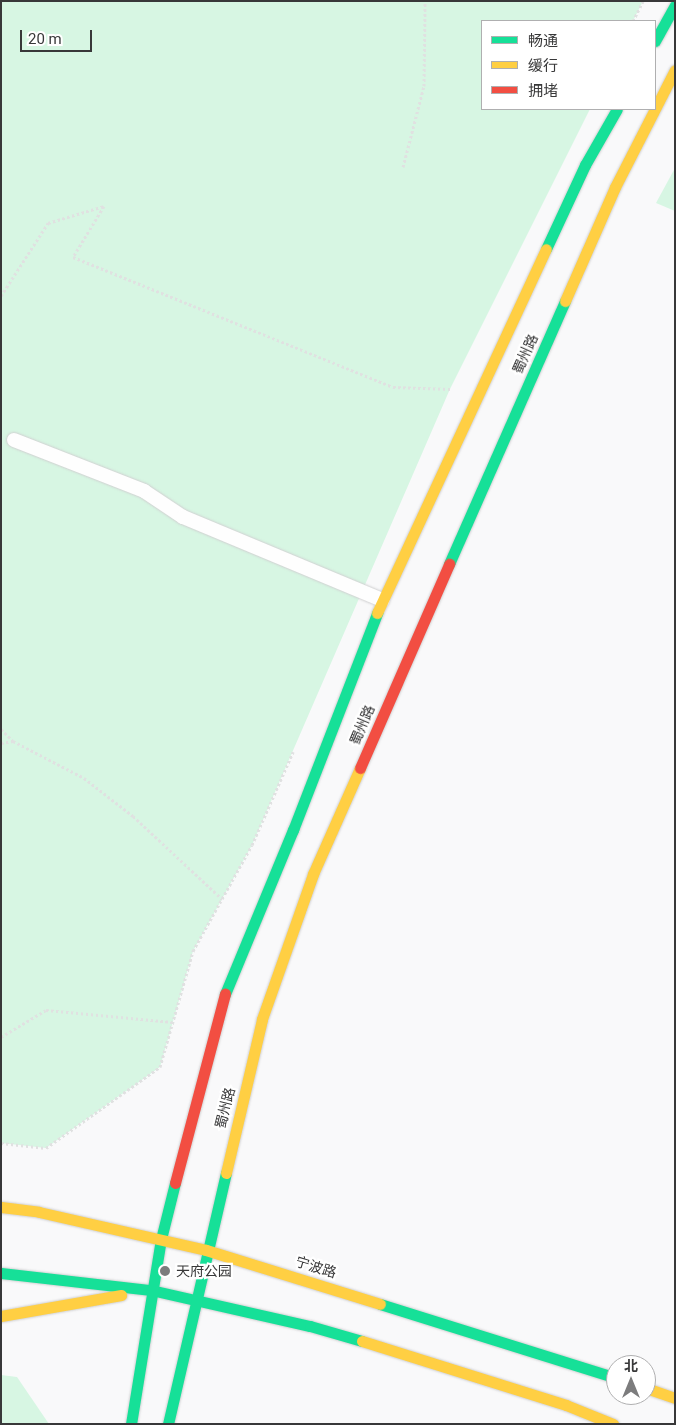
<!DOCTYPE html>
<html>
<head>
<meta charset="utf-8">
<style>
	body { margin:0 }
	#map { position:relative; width:676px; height:1425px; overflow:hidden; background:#f9f9fa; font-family:Roboto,"Noto Sans SC",sans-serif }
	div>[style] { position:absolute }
	.green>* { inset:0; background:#d7f6e3 }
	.path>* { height:3px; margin-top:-1.5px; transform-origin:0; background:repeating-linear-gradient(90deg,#e0e1e1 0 2.5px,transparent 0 5px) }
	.roads { filter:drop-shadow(0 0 1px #d0d0d1) drop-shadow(0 0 1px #d0d0d1) }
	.lane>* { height:14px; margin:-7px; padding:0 7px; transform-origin:7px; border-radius:7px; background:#fefefe }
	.fast>* { height:11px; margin:-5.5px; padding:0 5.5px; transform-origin:5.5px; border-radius:5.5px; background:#16e098 }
	.slow>* { height:11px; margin:-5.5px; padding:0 5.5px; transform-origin:5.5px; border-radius:5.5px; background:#ffcf43 }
	.jam>* { height:11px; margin:-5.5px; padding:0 5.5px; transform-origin:5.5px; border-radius:5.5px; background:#f24e42 }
	.dots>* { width:14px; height:14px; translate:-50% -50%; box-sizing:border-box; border:2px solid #fff; border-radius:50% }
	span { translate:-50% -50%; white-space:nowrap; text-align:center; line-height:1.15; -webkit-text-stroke:4.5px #fff; paint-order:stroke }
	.street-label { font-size:14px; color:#383839 }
	.poi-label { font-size:14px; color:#383839 }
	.left { translate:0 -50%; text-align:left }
	.frame { position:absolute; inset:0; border:2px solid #383839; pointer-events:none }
	.legend { position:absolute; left:481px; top:20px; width:175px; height:90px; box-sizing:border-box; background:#fff; border:1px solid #afafb0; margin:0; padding:6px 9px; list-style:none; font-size:15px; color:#383839 }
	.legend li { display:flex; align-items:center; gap:10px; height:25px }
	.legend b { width:25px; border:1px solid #afafb0 }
	.north { position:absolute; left:606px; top:1355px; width:50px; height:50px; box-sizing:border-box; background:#fff; border:1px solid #afafb0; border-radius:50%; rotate:0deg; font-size:14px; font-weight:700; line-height:20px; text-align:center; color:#383839 }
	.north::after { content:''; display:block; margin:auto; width:18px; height:22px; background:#7c7c7d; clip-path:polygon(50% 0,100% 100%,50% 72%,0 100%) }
	.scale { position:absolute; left:20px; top:30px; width:72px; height:22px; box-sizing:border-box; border:2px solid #383839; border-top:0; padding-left:6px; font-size:15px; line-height:18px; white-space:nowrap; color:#383839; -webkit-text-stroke:4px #fff; paint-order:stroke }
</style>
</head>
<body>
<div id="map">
	<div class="green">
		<i style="clip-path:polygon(1px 1px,643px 1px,633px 21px,482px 21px,482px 109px,590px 109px,450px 389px,252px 845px,193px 951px,160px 1067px,46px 1148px,1px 1143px)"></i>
		<i style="clip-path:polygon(675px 168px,675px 211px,656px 203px)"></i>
		<i style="clip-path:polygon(1px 1375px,17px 1377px,49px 1424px,1px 1424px)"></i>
	</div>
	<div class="path">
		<i style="left:633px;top:21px;width:22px;rotate:-63deg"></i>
		<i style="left:403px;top:167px;width:84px;rotate:-75.5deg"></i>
		<i style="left:424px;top:86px;width:85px;rotate:-89.3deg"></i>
		<i style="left:1px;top:296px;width:87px;rotate:-57.2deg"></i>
		<i style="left:48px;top:223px;width:59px;rotate:-16.9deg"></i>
		<i style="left:104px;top:206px;width:60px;rotate:121.3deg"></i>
		<i style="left:73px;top:257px;width:345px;rotate:22.1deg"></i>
		<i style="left:393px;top:387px;width:57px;rotate:2deg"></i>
		<i style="left:1px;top:729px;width:17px;rotate:45deg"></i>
		<i style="left:13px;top:741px;width:80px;rotate:27.5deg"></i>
		<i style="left:84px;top:778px;width:62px;rotate:37.8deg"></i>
		<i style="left:133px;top:816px;width:122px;rotate:43deg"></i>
		<i style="left:1px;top:743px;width:12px;rotate:-9deg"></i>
		<i style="left:1px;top:1037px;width:52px;rotate:-31deg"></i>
		<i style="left:46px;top:1010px;width:127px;rotate:5.4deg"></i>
		<i style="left:1px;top:1143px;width:45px;rotate:6.3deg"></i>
		<i style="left:46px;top:1148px;width:140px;rotate:-35.4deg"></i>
		<i style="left:160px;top:1067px;width:121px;rotate:-74.1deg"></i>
		<i style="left:193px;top:951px;width:121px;rotate:-60.9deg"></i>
		<i style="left:252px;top:845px;width:102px;rotate:-66.2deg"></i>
	</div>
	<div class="roads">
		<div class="lane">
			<i style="left:14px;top:440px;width:140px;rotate:21.4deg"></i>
			<i style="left:144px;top:491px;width:47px;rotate:33.7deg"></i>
			<i style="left:183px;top:517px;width:216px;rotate:22.6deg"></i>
		</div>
		<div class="fast">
			<i style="left:655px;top:41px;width:41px;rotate:-60.9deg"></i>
			<i style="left:546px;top:249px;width:93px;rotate:-65.1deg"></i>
			<i style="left:585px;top:165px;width:64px;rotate:-60.3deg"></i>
			<i style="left:449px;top:564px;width:287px;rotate:-66.2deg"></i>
			<i style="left:225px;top:994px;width:178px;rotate:-67.5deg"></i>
			<i style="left:293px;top:830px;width:233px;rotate:-68.8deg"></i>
			<i style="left:1px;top:1273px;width:151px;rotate:6.5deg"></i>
			<i style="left:151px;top:1290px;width:163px;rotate:12.8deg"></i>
			<i style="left:310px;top:1326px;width:54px;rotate:16.1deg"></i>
			<i style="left:380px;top:1304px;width:247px;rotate:17.4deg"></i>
			<i style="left:131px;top:1424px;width:187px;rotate:-80.8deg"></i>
			<i style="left:161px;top:1239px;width:58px;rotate:-76deg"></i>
			<i style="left:168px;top:1424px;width:258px;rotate:-77deg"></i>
		</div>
		<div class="slow">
			<i style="left:565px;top:301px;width:124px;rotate:-66.3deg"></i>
			<i style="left:615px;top:187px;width:131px;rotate:-62.9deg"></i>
			<i style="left:377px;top:613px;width:401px;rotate:-65.1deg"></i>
			<i style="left:226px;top:1173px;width:158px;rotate:-76.8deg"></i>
			<i style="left:262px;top:1019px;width:154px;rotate:-70.6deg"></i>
			<i style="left:313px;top:874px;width:116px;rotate:-66.1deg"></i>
			<i style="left:1px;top:1207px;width:38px;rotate:7deg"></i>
			<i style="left:39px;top:1212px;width:171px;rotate:12.8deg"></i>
			<i style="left:206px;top:1250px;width:182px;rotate:17.2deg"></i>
			<i style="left:1px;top:1316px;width:122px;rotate:-9.9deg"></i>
			<i style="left:362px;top:1341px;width:214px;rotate:17.4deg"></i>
			<i style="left:566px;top:1405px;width:51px;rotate:22deg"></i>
			<i style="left:646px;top:1388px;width:31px;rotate:19deg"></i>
		</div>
		<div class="jam">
			<i style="left:360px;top:768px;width:223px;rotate:-66.4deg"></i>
			<i style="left:175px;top:1183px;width:196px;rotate:-75.2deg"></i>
		</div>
	</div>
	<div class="dots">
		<i style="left:165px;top:1271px;background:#7c7c7d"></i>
	</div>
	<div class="street-label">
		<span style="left:525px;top:354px;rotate:-66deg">蜀州路</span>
		<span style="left:362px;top:725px;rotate:-67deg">蜀州路</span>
		<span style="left:225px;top:1108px;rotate:-76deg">蜀州路</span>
		<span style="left:316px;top:1267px;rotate:17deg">宁波路</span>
	</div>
	<div class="poi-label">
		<span class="left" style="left:176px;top:1271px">天府公园</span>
	</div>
	<div class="frame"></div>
	<ul class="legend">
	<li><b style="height:6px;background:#16e098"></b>畅通</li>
	<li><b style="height:6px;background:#ffcf43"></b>缓行</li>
	<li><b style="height:6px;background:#f24e42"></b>拥堵</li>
	</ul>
	<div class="north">北</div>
	<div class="scale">20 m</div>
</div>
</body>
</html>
